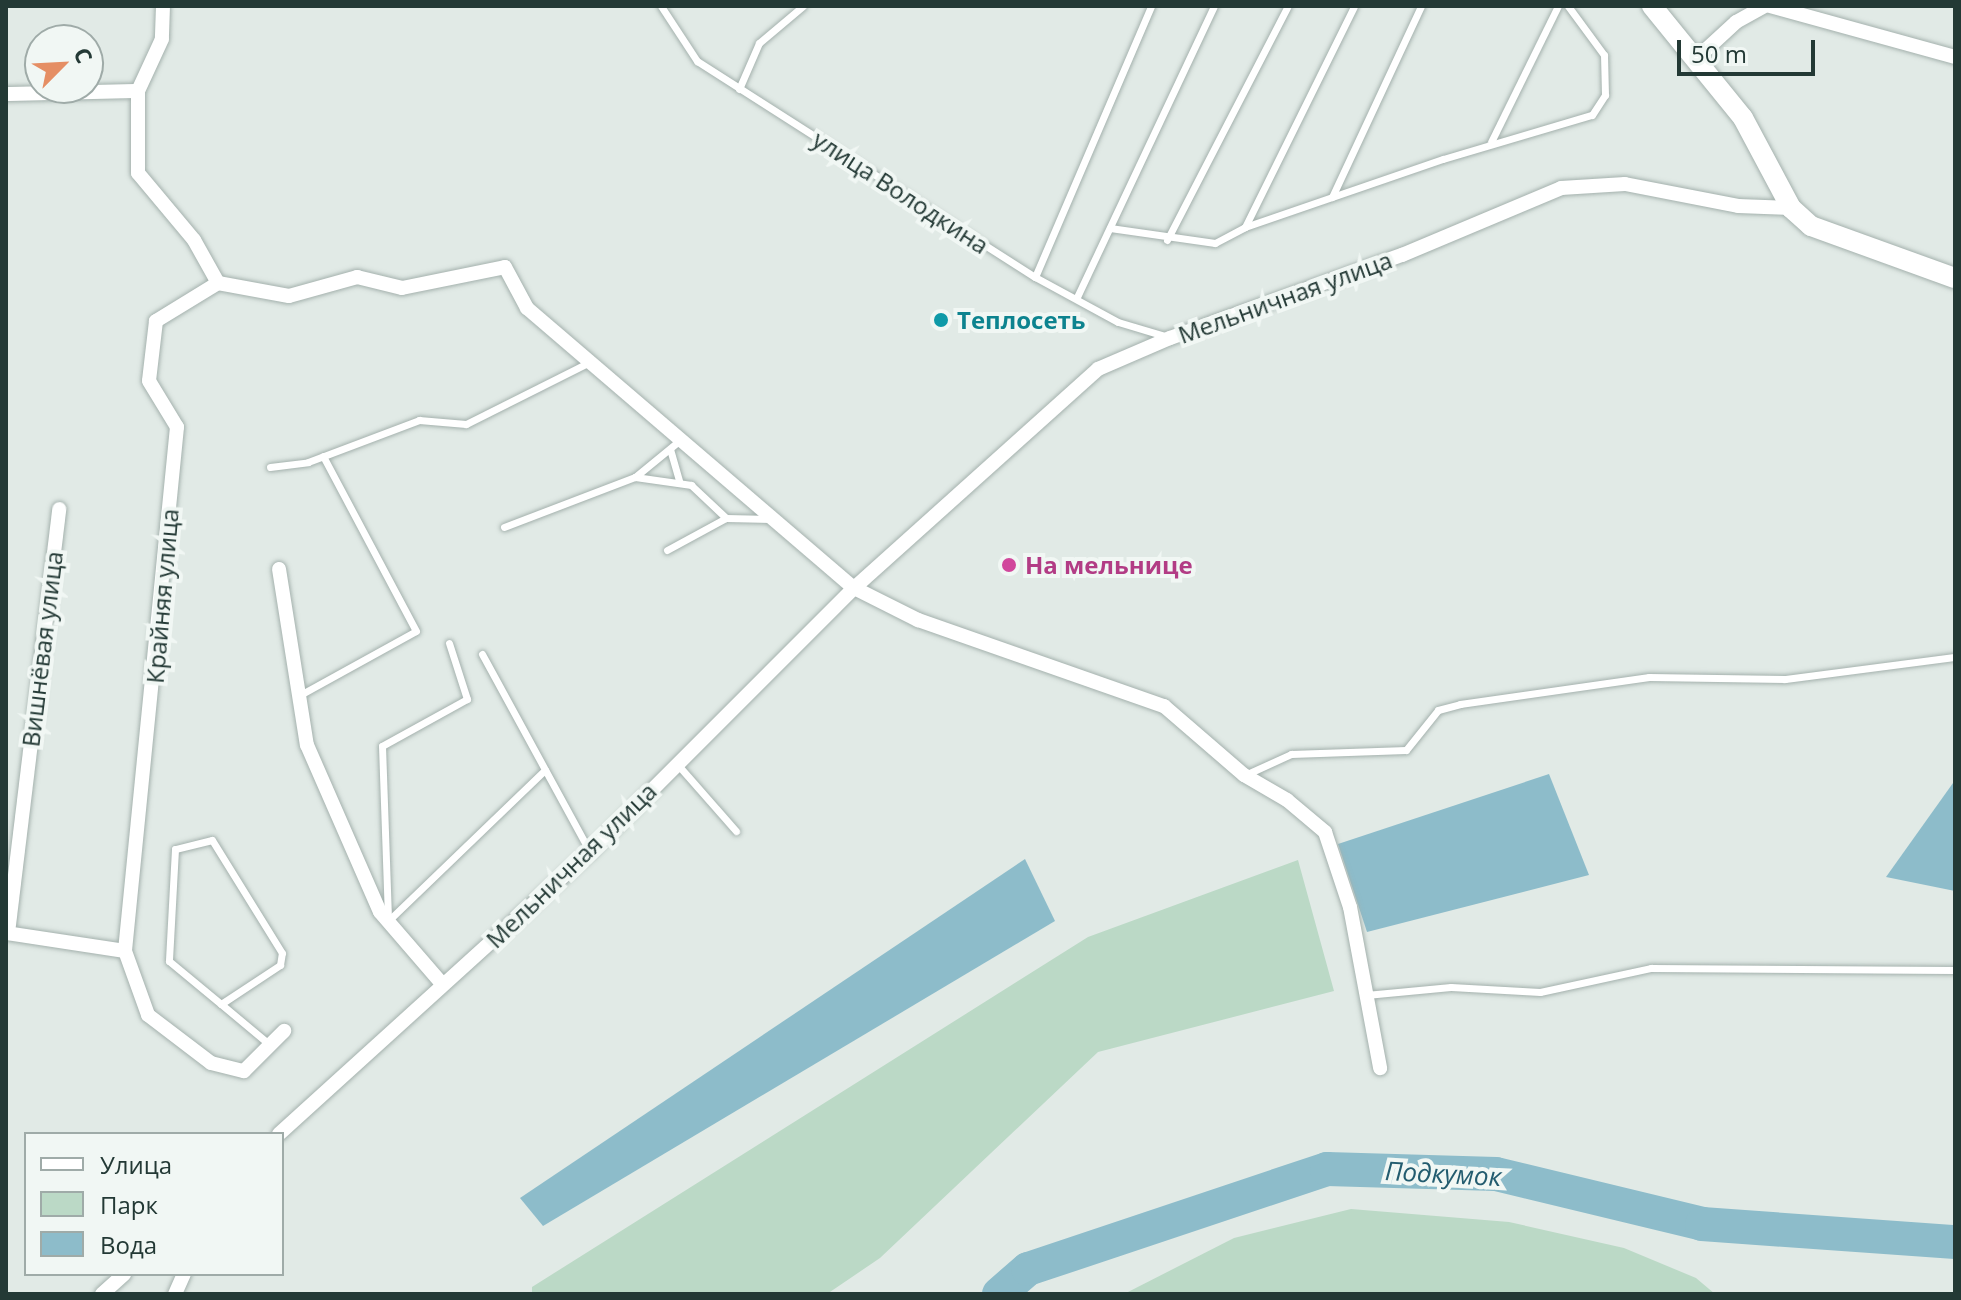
<!DOCTYPE html>
<html>
<head>
<meta charset="utf-8">
<style>
	body { margin:0 }
	#map { position:relative; width:1961px; height:1300px; overflow:hidden; background:#e1eae6; font-family:"Open Sans",sans-serif }
	div>[style] { position:absolute }
	.green>* { inset:0; background:#bbd9c6 }
	.water>* { inset:0; background:#8dbcca }
	.river>* { height:34px; margin:-17px; padding:0 17px; transform-origin:17px; border-radius:17px; background:#8dbcca }
	.roads { filter:drop-shadow(0 0 2px #a4b1ad) drop-shadow(0 0 2px #a4b1ad) }
	.lane>* { height:7px; margin:-3.5px; padding:0 3.5px; transform-origin:3.5px; border-radius:3.5px; background:#fff }
	.street>* { height:14px; margin:-7px; padding:0 7px; transform-origin:7px; border-radius:7px; background:#fff }
	.secondary>* { height:20px; margin:-10px; padding:0 10px; transform-origin:10px; border-radius:10px; background:#fff }
	.dots>* { width:22px; height:22px; translate:-50% -50%; box-sizing:border-box; border:4px solid #f1f7f4; border-radius:50% }
	span { translate:-50% -50%; white-space:nowrap; text-align:center; line-height:1.15; -webkit-text-stroke:8px #f1f7f4; paint-order:stroke }
	.street-label { font-size:24px; color:#233935 }
	.culture-label { font-size:24px; color:#0d838f; font-weight:700 }
	.left { translate:0 -50%; text-align:left }
	.hotel-label { font-size:24px; color:#b23c85; font-weight:700 }
	.water-label { font-size:26px; color:#235c6f; font-style:italic }
	.frame { position:absolute; inset:0; border:8px solid #233935; pointer-events:none }
	.legend { position:absolute; left:24px; top:1132px; width:260px; height:144px; box-sizing:border-box; background:#f1f7f4; border:2px solid #9faba8; margin:0; padding:10px 14px; list-style:none; font-size:24px; color:#233935 }
	.legend li { display:flex; align-items:center; gap:16px; height:40px }
	.legend b { width:40px; border:2px solid #9faba8 }
	.north { position:absolute; left:24px; top:24px; width:80px; height:80px; box-sizing:border-box; background:#f1f7f4; border:2px solid #9faba8; border-radius:50%; rotate:66deg; font-size:22px; font-weight:700; line-height:32px; text-align:center; color:#233935 }
	.north::after { content:''; display:block; margin:auto; width:28px; height:36px; background:#e58e64; clip-path:polygon(50% 0,100% 100%,50% 72%,0 100%) }
	.scale { position:absolute; left:1677px; top:40px; width:138px; height:36px; box-sizing:border-box; border:4px solid #233935; border-top:0; padding-left:10px; font-size:24px; line-height:28px; white-space:nowrap; color:#233935; -webkit-text-stroke:6px #f1f7f4; paint-order:stroke }
</style>
</head>
<body>
<div id="map">
	<div class="green">
		<i style="clip-path:polygon(1298px 860px,1334px 991px,1098px 1052px,880px 1258px,827px 1294px,532px 1294px,532px 1287px,1088px 937px)"></i>
		<i style="clip-path:polygon(1351px 1209px,1509px 1222px,1624px 1248px,1696px 1278px,1715px 1294px,1124px 1294px,1234px 1238px)"></i>
	</div>
	<div class="water">
		<i style="clip-path:polygon(1549px 774px,1589px 875px,1367px 932px,1338px 844px)"></i>
		<i style="clip-path:polygon(1953px 783px,1955px 891px,1886px 877px)"></i>
		<i style="clip-path:polygon(1025px 859px,1055px 921px,543px 1226px,520px 1198px)"></i>
	</div>
	<div class="river">
		<i style="left:999px;top:1294px;width:38px;rotate:-41deg"></i>
		<i style="left:1028px;top:1269px;width:315px;rotate:-18.5deg"></i>
		<i style="left:1327px;top:1169px;width:169px;rotate:1.7deg"></i>
		<i style="left:1496px;top:1174px;width:212px;rotate:13.6deg"></i>
		<i style="left:1702px;top:1224px;width:254px;rotate:4.1deg"></i>
	</div>
	<div class="roads">
		<div class="lane">
			<i style="left:661px;top:6px;width:66px;rotate:56.8deg"></i>
			<i style="left:697px;top:61px;width:401px;rotate:32.6deg"></i>
			<i style="left:1035px;top:277px;width:94px;rotate:28.5deg"></i>
			<i style="left:1118px;top:322px;width:52px;rotate:16.7deg"></i>
			<i style="left:739px;top:89px;width:50px;rotate:-66.5deg"></i>
			<i style="left:759px;top:43px;width:57px;rotate:-40.1deg"></i>
			<i style="left:1491px;top:142px;width:152px;rotate:-63.8deg"></i>
			<i style="left:1332px;top:197px;width:211px;rotate:-65deg"></i>
			<i style="left:1245px;top:227px;width:246px;rotate:-63.7deg"></i>
			<i style="left:1110px;top:228px;width:106px;rotate:8.1deg"></i>
			<i style="left:1215px;top:243px;width:34px;rotate:-28deg"></i>
			<i style="left:1245px;top:227px;width:209px;rotate:-19deg"></i>
			<i style="left:1443px;top:159px;width:155px;rotate:-16.5deg"></i>
			<i style="left:1592px;top:115px;width:24px;rotate:-57deg"></i>
			<i style="left:1605px;top:95px;width:40px;rotate:-91.4deg"></i>
			<i style="left:1604px;top:55px;width:61px;rotate:-126.3deg"></i>
			<i style="left:1167px;top:240px;width:263px;rotate:-62.7deg"></i>
			<i style="left:1035px;top:277px;width:295px;rotate:-66.8deg"></i>
			<i style="left:1077px;top:297px;width:322px;rotate:-64.8deg"></i>
			<i style="left:670px;top:449px;width:35px;rotate:74deg"></i>
			<i style="left:270px;top:467px;width:38px;rotate:-7deg"></i>
			<i style="left:308px;top:462px;width:119px;rotate:-20.7deg"></i>
			<i style="left:419px;top:420px;width:47px;rotate:4.9deg"></i>
			<i style="left:466px;top:424px;width:139px;rotate:-26.6deg"></i>
			<i style="left:635px;top:477px;width:57px;rotate:8.1deg"></i>
			<i style="left:691px;top:485px;width:48px;rotate:43.3deg"></i>
			<i style="left:726px;top:518px;width:45px;rotate:1.3deg"></i>
			<i style="left:504px;top:527px;width:140px;rotate:-20.9deg"></i>
			<i style="left:635px;top:477px;width:58px;rotate:-39.4deg"></i>
			<i style="left:667px;top:550px;width:67px;rotate:-28.5deg"></i>
			<i style="left:449px;top:643px;width:59px;rotate:72.2deg"></i>
			<i style="left:467px;top:699px;width:97px;rotate:151.1deg"></i>
			<i style="left:382px;top:746px;width:175px;rotate:88deg"></i>
			<i style="left:388px;top:921px;width:218px;rotate:-43.9deg"></i>
			<i style="left:482px;top:654px;width:226px;rotate:61.4deg"></i>
			<i style="left:300px;top:695px;width:132px;rotate:-28.9deg"></i>
			<i style="left:416px;top:631px;width:198px;rotate:-118deg"></i>
			<i style="left:678px;top:765px;width:88px;rotate:48.7deg"></i>
			<i style="left:1245px;top:775px;width:51px;rotate:-24.5deg"></i>
			<i style="left:1291px;top:754px;width:115px;rotate:-2deg"></i>
			<i style="left:1406px;top:750px;width:51px;rotate:-51.3deg"></i>
			<i style="left:1438px;top:710px;width:23px;rotate:-15deg"></i>
			<i style="left:1460px;top:704px;width:191px;rotate:-8.1deg"></i>
			<i style="left:1649px;top:677px;width:136px;rotate:0.8deg"></i>
			<i style="left:1785px;top:679px;width:171px;rotate:-7.4deg"></i>
			<i style="left:1366px;top:995px;width:85px;rotate:-5.4deg"></i>
			<i style="left:1451px;top:987px;width:89px;rotate:3.2deg"></i>
			<i style="left:1540px;top:992px;width:114px;rotate:-12.2deg"></i>
			<i style="left:1651px;top:968px;width:304px;rotate:0.4deg"></i>
			<i style="left:221px;top:1004px;width:71px;rotate:-33.5deg"></i>
			<i style="left:280px;top:965px;width:12px;rotate:-81deg"></i>
			<i style="left:282px;top:953px;width:133px;rotate:-121.8deg"></i>
			<i style="left:212px;top:840px;width:38px;rotate:166deg"></i>
			<i style="left:175px;top:849px;width:112px;rotate:93.1deg"></i>
			<i style="left:169px;top:961px;width:67px;rotate:39.6deg"></i>
			<i style="left:221px;top:1004px;width:64px;rotate:39.9deg"></i>
		</div>
		<div class="street">
			<i style="left:163px;top:6px;width:33px;rotate:92deg"></i>
			<i style="left:162px;top:39px;width:57px;rotate:114.8deg"></i>
			<i style="left:138px;top:91px;width:82px;rotate:90deg"></i>
			<i style="left:138px;top:173px;width:87px;rotate:50.1deg"></i>
			<i style="left:194px;top:240px;width:49px;rotate:60.8deg"></i>
			<i style="left:1770px;top:6px;width:192px;rotate:15.4deg"></i>
			<i style="left:1697px;top:58px;width:53px;rotate:-42.7deg"></i>
			<i style="left:1736px;top:22px;width:33px;rotate:-29deg"></i>
			<i style="left:6px;top:94px;width:132px;rotate:-1.3deg"></i>
			<i style="left:218px;top:283px;width:72px;rotate:10.4deg"></i>
			<i style="left:289px;top:296px;width:71px;rotate:-15.6deg"></i>
			<i style="left:357px;top:277px;width:46px;rotate:13.7deg"></i>
			<i style="left:402px;top:288px;width:105px;rotate:-11.5deg"></i>
			<i style="left:505px;top:267px;width:47px;rotate:61.8deg"></i>
			<i style="left:527px;top:308px;width:430px;rotate:40.6deg"></i>
			<i style="left:854px;top:588px;width:72px;rotate:26.6deg"></i>
			<i style="left:918px;top:620px;width:261px;rotate:19.3deg"></i>
			<i style="left:1164px;top:706px;width:106px;rotate:40.8deg"></i>
			<i style="left:1244px;top:775px;width:50px;rotate:30.2deg"></i>
			<i style="left:1287px;top:800px;width:50px;rotate:40.1deg"></i>
			<i style="left:1325px;top:832px;width:79px;rotate:71.6deg"></i>
			<i style="left:1350px;top:907px;width:164px;rotate:79.4deg"></i>
			<i style="left:218px;top:283px;width:73px;rotate:148.5deg"></i>
			<i style="left:156px;top:321px;width:60px;rotate:96.7deg"></i>
			<i style="left:149px;top:381px;width:54px;rotate:58.7deg"></i>
			<i style="left:177px;top:427px;width:527px;rotate:95.67deg"></i>
			<i style="left:125px;top:951px;width:68px;rotate:70.2deg"></i>
			<i style="left:148px;top:1015px;width:79px;rotate:37.3deg"></i>
			<i style="left:211px;top:1063px;width:34px;rotate:14deg"></i>
			<i style="left:244px;top:1071px;width:57px;rotate:-45deg"></i>
			<i style="left:279px;top:569px;width:178px;rotate:81deg"></i>
			<i style="left:307px;top:745px;width:182px;rotate:66.4deg"></i>
			<i style="left:380px;top:912px;width:96px;rotate:49.2deg"></i>
			<i style="left:6px;top:933px;width:120px;rotate:8.6deg"></i>
			<i style="left:8px;top:933px;width:427px;rotate:-83.1deg"></i>
			<i style="left:279px;top:1134px;width:420px;rotate:-42.2deg"></i>
			<i style="left:590px;top:852px;width:373px;rotate:-45deg"></i>
			<i style="left:854px;top:588px;width:328px;rotate:-41.9deg"></i>
			<i style="left:1098px;top:369px;width:78px;rotate:-23.3deg"></i>
			<i style="left:1170px;top:338px;width:246px;rotate:-19.7deg"></i>
			<i style="left:1402px;top:255px;width:173px;rotate:-22.8deg"></i>
			<i style="left:1561px;top:188px;width:64px;rotate:-3.6deg"></i>
			<i style="left:1625px;top:184px;width:115px;rotate:11deg"></i>
			<i style="left:1738px;top:206px;width:53px;rotate:2.2deg"></i>
			<i style="left:102px;top:1294px;width:30px;rotate:-42deg"></i>
			<i style="left:175px;top:1294px;width:22px;rotate:-66deg"></i>
		</div>
		<div class="secondary">
			<i style="left:1652px;top:6px;width:144px;rotate:50.9deg"></i>
			<i style="left:1743px;top:118px;width:102px;rotate:61.9deg"></i>
			<i style="left:1791px;top:208px;width:27px;rotate:42deg"></i>
			<i style="left:1811px;top:226px;width:153px;rotate:19.9deg"></i>
		</div>
	</div>
	<div class="dots">
		<i style="left:941px;top:320px;background:#0f9aa8"></i>
		<i style="left:1009px;top:565px;background:#d1479c"></i>
	</div>
	<div class="street-label">
		<span style="left:901px;top:192px;rotate:33deg">улица Володкина</span>
		<span style="left:1285px;top:297px;rotate:-20deg">Мельничная улица</span>
		<span style="left:162px;top:596px;rotate:-85deg">Крайняя улица</span>
		<span style="left:42px;top:649px;rotate:-83deg">Вишнёвая улица</span>
		<span style="left:571px;top:865px;rotate:-44deg">Мельничная улица</span>
	</div>
	<div class="culture-label">
		<span class="left" style="left:957px;top:320px">Теплосеть</span>
	</div>
	<div class="hotel-label">
		<span class="left" style="left:1025px;top:565px">На мельнице</span>
	</div>
	<div class="water-label">
		<span style="left:1443px;top:1174px;rotate:3deg">Подкумок</span>
	</div>
	<div class="frame"></div>
	<ul class="legend">
	<li><b style="height:10px;background:#fff"></b>Улица</li>
	<li><b style="height:22px;background:#bbd9c6"></b>Парк</li>
	<li><b style="height:22px;background:#8dbcca"></b>Вода</li>
	</ul>
	<div class="north">С</div>
	<div class="scale">50 m</div>
</div>
</body>
</html>
